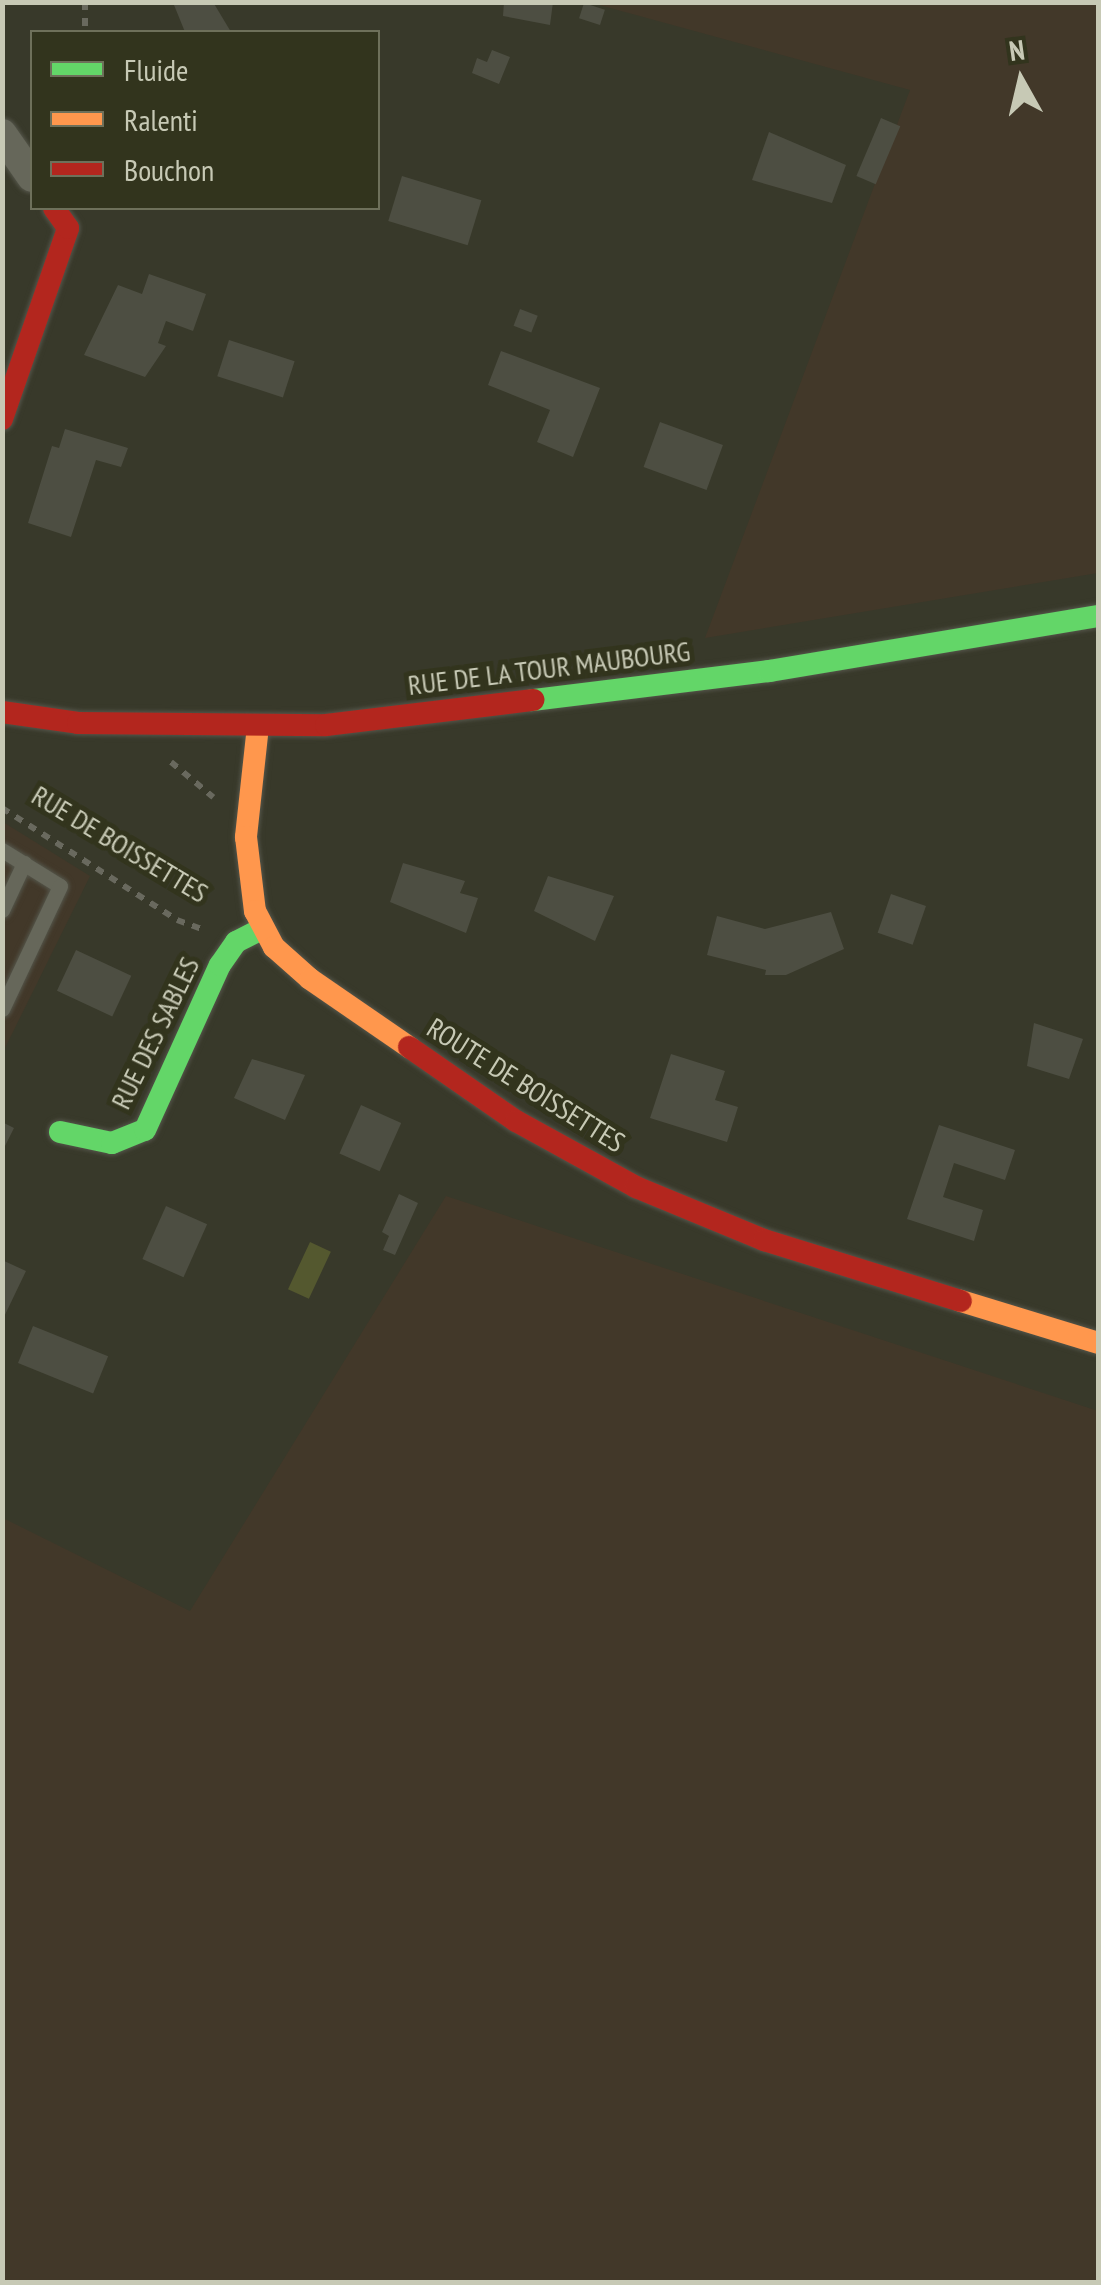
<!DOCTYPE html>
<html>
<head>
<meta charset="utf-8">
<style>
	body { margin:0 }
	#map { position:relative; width:1101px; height:2285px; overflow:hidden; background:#38392a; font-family:"PT Sans Narrow",sans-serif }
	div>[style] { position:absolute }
	.green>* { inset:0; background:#423829 }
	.water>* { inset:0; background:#54582f; transform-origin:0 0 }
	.building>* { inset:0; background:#4d4e42; transform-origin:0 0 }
	.path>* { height:6px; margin-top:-3px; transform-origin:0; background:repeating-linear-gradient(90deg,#69695e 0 8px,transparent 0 16px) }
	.roads { filter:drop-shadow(0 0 2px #54554a) drop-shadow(0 0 2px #54554a) }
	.lane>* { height:15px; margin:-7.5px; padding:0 7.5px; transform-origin:7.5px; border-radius:7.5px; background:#66675a }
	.street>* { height:30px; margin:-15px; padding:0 15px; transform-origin:15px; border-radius:15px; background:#66675a }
	.fast>* { height:22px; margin:-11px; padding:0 11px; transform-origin:11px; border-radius:11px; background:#63d668 }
	.slow>* { height:22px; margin:-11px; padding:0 11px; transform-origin:11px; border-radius:11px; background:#ff974d }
	.jam>* { height:22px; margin:-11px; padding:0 11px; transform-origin:11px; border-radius:11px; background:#b3261e }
	span { translate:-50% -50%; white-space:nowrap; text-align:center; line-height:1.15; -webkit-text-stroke:10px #32341d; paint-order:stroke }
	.street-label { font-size:28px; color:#c7c9b5 }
	.frame { position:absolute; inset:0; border:5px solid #c7c9b5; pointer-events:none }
	.legend { position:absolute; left:30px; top:30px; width:350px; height:180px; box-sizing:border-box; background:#32341d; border:2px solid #6e705a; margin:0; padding:12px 18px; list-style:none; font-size:30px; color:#c7c9b5 }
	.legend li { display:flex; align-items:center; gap:20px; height:50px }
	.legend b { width:50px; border:2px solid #6e705a }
	.north { position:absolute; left:971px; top:30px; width:100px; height:100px; -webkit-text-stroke:8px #32341d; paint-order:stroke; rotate:352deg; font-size:28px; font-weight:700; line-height:40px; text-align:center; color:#c7c9b5 }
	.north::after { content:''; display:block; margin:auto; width:35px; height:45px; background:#c7c9b5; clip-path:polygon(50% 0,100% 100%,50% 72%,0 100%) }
</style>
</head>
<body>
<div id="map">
	<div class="green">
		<i style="clip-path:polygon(592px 3px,1098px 3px,1098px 573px,705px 638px,910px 90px)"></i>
		<i style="clip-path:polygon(3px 822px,90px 876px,3px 1052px)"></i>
		<i style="clip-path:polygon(446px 1196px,1098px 1411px,1098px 2282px,3px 2282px,3px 1518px,190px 1611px)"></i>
	</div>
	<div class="water">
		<i style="left:310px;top:1242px;width:23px;height:52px;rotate:25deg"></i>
	</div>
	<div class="building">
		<i style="clip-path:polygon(213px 2px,231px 32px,185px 32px,174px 5px)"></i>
		<i style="clip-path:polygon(504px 2px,553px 2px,550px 25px,503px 16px)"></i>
		<i style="left:584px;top:3px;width:22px;height:16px;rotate:18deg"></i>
		<i style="clip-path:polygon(492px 50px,510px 57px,499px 84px,472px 73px,477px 58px,487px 62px)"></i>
		<i style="left:881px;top:118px;width:21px;height:63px;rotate:23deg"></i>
		<i style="clip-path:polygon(769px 132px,846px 165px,832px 203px,752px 180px)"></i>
		<i style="left:402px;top:176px;width:83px;height:47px;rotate:17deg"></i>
		<i style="clip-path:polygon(149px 274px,206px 294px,193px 331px,166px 321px,158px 343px,166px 346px,145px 377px,84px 355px,118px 285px,142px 294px)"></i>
		<i style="left:520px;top:309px;width:19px;height:18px;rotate:21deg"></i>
		<i style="left:229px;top:340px;width:69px;height:38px;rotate:18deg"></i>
		<i style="clip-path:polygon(501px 351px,600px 388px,573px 457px,537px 442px,550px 410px,488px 385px)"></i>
		<i style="left:660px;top:422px;width:67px;height:48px;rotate:20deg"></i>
		<i style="clip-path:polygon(65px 429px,128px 448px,121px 467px,96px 460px,71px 537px,28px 523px,52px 446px,59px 448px)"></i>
		<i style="clip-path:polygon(403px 863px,465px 881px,460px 893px,478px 898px,466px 933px,390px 902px)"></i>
		<i style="clip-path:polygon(548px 876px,614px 896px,595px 941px,534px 911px)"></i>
		<i style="left:891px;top:894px;width:37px;height:41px;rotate:19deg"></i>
		<i style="clip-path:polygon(831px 912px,844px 949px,786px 975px,765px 975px,766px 970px,707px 955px,717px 916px,765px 929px)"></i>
		<i style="left:76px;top:950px;width:61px;height:45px;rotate:25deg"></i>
		<i style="clip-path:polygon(1034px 1023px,1083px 1039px,1069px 1079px,1027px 1066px)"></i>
		<i style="clip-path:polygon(671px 1054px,725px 1071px,715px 1100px,738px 1107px,727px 1142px,650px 1118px)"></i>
		<i style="clip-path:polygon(252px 1059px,305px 1075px,285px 1120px,234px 1098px)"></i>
		<i style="left:361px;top:1105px;width:44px;height:53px;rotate:24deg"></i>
		<i style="clip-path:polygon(2px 1122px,14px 1128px,2px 1152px)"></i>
		<i style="clip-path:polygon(939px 1125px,1015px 1150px,1005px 1180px,954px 1163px,943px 1197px,983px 1210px,974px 1241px,907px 1219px)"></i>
		<i style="clip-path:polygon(399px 1194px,418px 1203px,395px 1255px,383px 1250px,389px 1236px,382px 1232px)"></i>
		<i style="left:166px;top:1206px;width:45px;height:58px;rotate:24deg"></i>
		<i style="clip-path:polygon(2px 1260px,26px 1271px,2px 1321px)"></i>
		<i style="left:33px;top:1326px;width:81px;height:40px;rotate:22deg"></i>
	</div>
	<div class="path">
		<i style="left:85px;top:2px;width:30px;rotate:90deg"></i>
		<i style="left:171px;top:762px;width:55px;rotate:39.8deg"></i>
		<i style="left:2px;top:808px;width:208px;rotate:32.6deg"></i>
		<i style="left:177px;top:920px;width:27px;rotate:20deg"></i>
	</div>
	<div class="roads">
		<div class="lane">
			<i style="left:2px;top:850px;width:68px;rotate:31.8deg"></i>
			<i style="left:60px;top:886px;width:136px;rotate:115.2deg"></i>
			<i style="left:2px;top:910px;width:52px;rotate:-64.9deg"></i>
		</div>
		<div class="street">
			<i style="left:2px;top:134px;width:52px;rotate:55.1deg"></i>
		</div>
		<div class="fast">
			<i style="left:533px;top:700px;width:238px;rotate:-7deg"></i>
			<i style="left:769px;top:671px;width:334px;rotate:-9.5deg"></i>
			<i style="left:60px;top:1132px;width:53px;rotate:11.9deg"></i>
			<i style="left:112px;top:1143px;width:35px;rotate:-22deg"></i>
			<i style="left:145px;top:1130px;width:181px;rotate:-65.6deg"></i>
			<i style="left:220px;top:965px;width:28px;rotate:-55deg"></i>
			<i style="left:236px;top:942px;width:29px;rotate:-27deg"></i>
		</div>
		<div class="slow">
			<i style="left:258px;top:726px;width:112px;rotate:96.2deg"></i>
			<i style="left:246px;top:837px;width:75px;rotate:83.1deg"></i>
			<i style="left:255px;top:911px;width:41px;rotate:62.2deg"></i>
			<i style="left:274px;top:947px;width:48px;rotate:41.6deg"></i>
			<i style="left:310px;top:979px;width:120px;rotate:34.5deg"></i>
			<i style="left:961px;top:1301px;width:143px;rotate:17deg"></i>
		</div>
		<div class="jam">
			<i style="left:2px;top:419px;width:202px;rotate:-70.9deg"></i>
			<i style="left:68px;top:228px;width:24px;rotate:-125deg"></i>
			<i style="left:2px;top:712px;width:77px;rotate:8.2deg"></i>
			<i style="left:78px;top:723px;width:248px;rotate:0.5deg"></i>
			<i style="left:326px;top:725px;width:209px;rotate:-6.9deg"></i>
			<i style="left:409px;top:1047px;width:130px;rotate:34.7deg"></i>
			<i style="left:516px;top:1121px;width:137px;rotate:28.8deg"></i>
			<i style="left:636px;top:1187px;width:139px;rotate:22.5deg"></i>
			<i style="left:764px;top:1240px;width:206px;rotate:17.2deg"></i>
		</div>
	</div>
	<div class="street-label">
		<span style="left:549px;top:668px;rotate:-7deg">RUE DE LA TOUR MAUBOURG</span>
		<span style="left:120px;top:844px;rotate:31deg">RUE DE BOISSETTES</span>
		<span style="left:155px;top:1033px;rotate:-64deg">RUE DES SABLES</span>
		<span style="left:526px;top:1085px;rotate:32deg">ROUTE DE BOISSETTES</span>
	</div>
	<div class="frame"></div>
	<ul class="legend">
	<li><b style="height:12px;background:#63d668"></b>Fluide</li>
	<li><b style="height:12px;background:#ff974d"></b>Ralenti</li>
	<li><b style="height:12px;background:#b3261e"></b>Bouchon</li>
	</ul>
	<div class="north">N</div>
</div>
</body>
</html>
